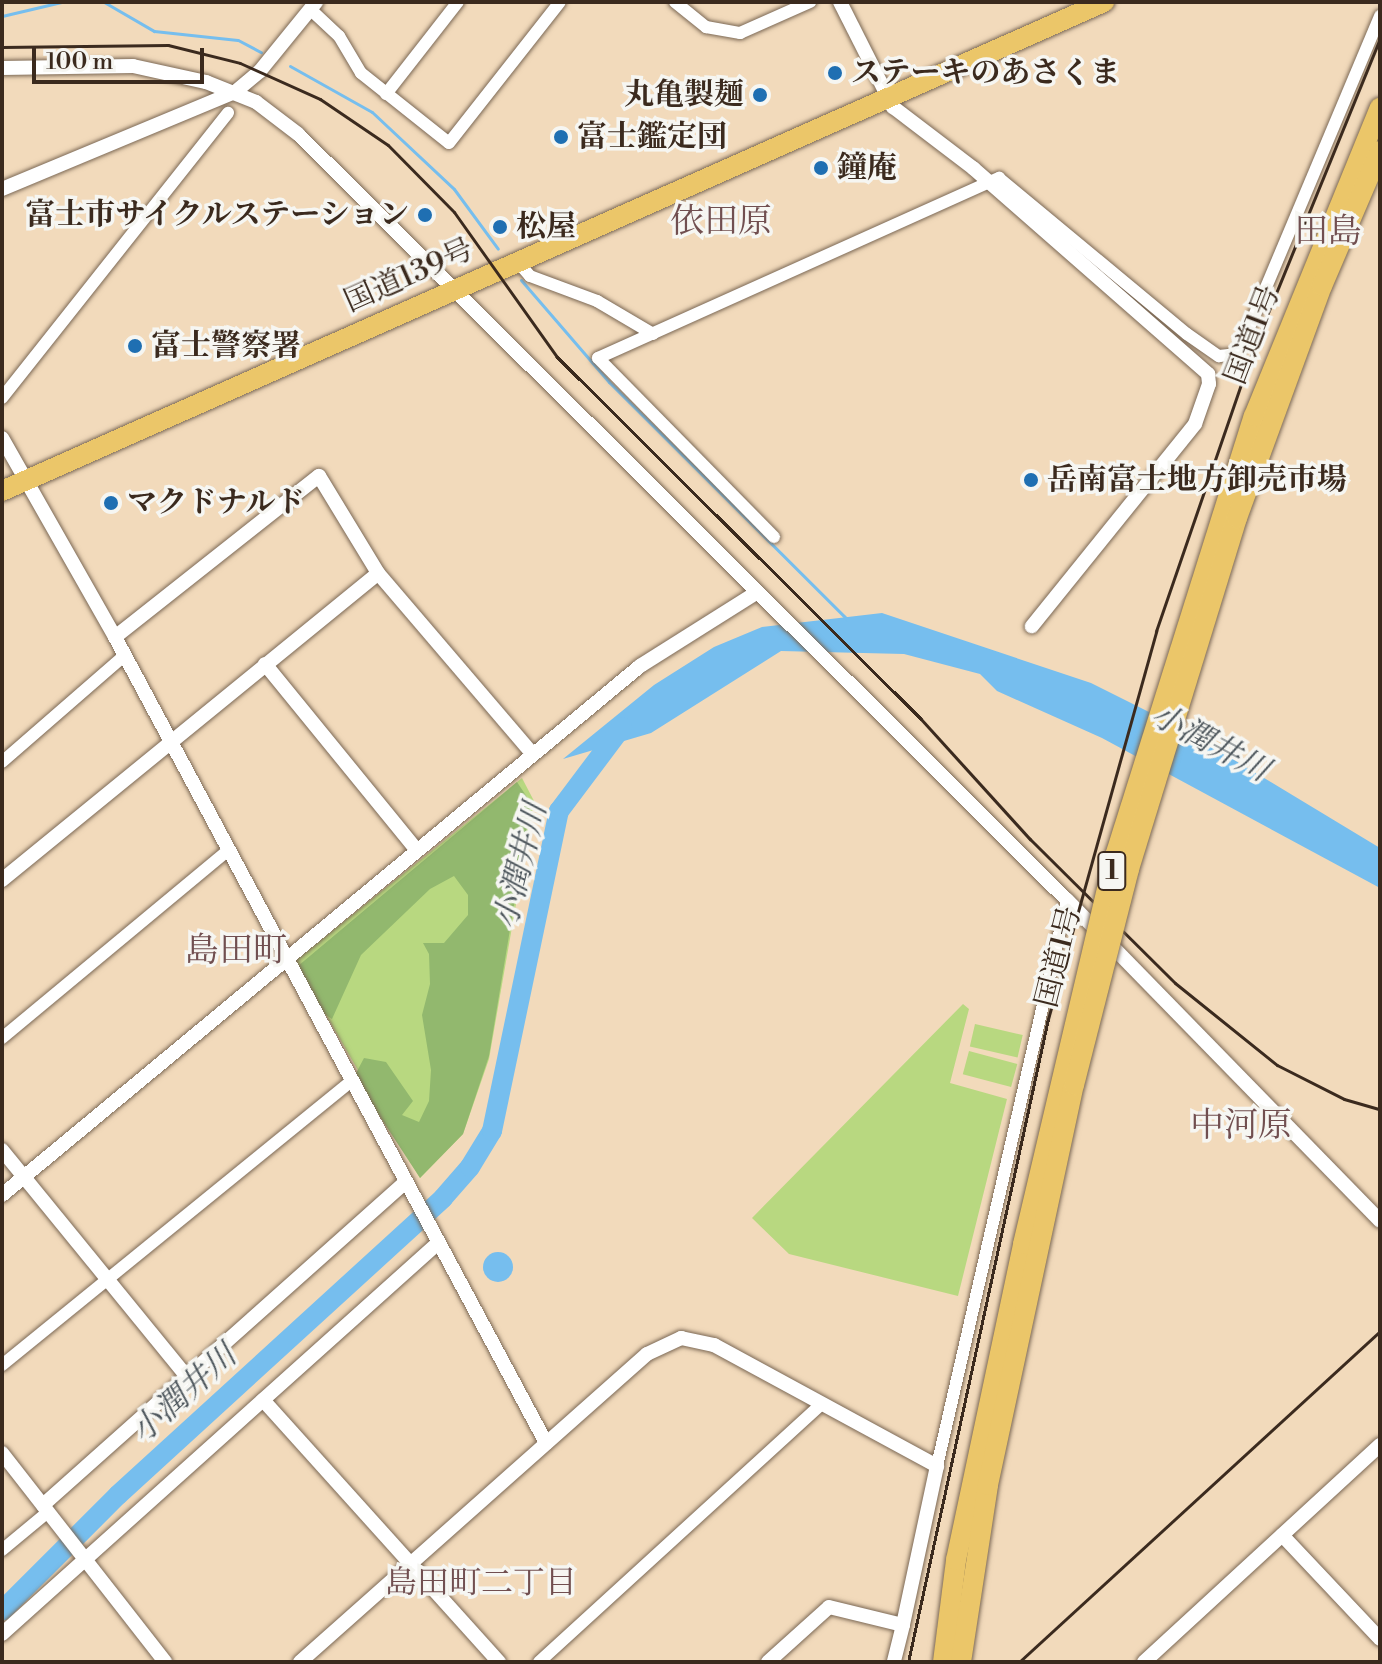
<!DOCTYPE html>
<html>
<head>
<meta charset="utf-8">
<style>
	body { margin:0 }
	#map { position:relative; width:1382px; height:1664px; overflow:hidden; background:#f2dabb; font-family:"Libre Bodoni","Noto Serif JP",serif }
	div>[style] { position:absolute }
	.green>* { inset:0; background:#b8d880; transform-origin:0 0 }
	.forest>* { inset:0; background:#92b86e }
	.water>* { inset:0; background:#76beee }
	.round { border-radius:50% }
	.stream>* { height:3px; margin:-1.5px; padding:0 1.5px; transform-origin:1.5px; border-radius:1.5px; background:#76beee }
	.river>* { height:20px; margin:-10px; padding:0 10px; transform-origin:10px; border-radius:10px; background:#76beee }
	.roads { filter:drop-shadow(0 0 2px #7b6855) drop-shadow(0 0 2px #7b6855) }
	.minor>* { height:12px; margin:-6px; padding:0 6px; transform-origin:6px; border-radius:6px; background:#fff }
	.tertiary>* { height:14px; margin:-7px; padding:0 7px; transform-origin:7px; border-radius:7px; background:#fff }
	.trunk>* { height:20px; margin:-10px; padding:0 10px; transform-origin:10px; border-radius:10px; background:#ebc669 }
	.rail>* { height:3px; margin:-1.5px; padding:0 1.5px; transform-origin:1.5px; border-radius:1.5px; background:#3b2a1e }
	.bridges { filter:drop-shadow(0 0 2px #7b6855) drop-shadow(0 0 2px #7b6855) }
	.trunk-bridge>* { height:20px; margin:-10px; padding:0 10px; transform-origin:10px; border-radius:10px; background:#ebc669 }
	.dots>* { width:22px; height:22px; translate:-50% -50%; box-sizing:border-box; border:4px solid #f6f6f2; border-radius:50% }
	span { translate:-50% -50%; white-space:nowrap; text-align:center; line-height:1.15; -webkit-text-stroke:7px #f6f6f2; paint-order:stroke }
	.shield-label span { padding:2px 6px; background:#f6f6f2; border:2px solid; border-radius:6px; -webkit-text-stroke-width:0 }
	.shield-label { font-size:28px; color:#3b2a1e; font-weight:700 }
	.poi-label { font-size:30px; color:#3b2a1e; font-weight:700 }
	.left { translate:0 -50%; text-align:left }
	.right { translate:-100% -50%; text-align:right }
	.street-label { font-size:30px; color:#3b2a1e }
	.water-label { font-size:32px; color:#4d565c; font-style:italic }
	.neighbourhood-label { font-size:32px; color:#714f50 }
	.quarter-label { font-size:34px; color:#714f50 }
	.frame { position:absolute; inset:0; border:4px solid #3b2a1e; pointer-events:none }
	.scale { position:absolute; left:32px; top:48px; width:172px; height:36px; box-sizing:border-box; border:4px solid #3b2a1e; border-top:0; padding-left:10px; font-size:24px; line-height:28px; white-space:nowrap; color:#3b2a1e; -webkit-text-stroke:6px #f6f6f2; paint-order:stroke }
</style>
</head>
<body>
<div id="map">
	<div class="green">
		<i style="clip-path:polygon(522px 778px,534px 801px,489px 1059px,463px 1134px,420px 1178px,295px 961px)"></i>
		<i style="clip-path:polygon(963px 1004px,969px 1009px,950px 1083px,1007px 1099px,958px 1296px,789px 1254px,752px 1218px)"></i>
		<i style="left:975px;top:1024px;width:49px;height:23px;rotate:13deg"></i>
		<i style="left:969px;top:1051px;width:50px;height:24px;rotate:15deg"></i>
	</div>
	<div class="forest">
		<i style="clip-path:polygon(517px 782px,531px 803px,489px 1056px,463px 1134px,420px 1178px,354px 1077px,364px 1058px,386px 1062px,413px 1101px,402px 1115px,419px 1122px,429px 1101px,431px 1070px,422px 1015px,430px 984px,429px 954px,423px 943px,444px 943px,468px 915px,468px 895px,454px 876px,430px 889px,361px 955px,332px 1019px,320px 1011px,298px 966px)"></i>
	</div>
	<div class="water">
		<i style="clip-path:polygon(882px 613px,1091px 683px,1183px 729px,1380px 848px,1380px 888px,1102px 738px,997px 691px,980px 674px,904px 654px,781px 651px,651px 733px,563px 759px,654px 685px,714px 647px,762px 627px)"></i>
		<i class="round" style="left:483px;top:1252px;width:30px;height:30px"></i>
	</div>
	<div class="stream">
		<i style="left:104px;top:2px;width:58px;rotate:30.1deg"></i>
		<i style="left:154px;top:31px;width:84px;rotate:6.1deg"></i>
		<i style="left:238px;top:40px;width:26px;rotate:28deg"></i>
		<i style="left:2px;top:16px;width:61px;rotate:-13.3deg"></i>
		<i style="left:290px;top:66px;width:94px;rotate:29.3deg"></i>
		<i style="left:372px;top:112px;width:112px;rotate:43.2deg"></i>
		<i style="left:454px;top:189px;width:74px;rotate:53.7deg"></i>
		<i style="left:521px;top:280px;width:135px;rotate:49.2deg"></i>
		<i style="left:609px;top:382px;width:337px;rotate:44.9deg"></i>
	</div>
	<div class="river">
		<i style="left:2px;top:1611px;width:164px;rotate:-45deg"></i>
		<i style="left:118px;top:1495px;width:440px;rotate:-42.4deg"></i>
		<i style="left:443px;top:1198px;width:41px;rotate:-48.9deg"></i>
		<i style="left:470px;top:1167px;width:42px;rotate:-58.6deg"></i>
		<i style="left:492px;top:1131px;width:327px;rotate:-78.2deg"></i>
		<i style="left:559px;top:811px;width:105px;rotate:-53.1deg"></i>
	</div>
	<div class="roads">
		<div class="minor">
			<i style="left:675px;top:2px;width:40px;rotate:39deg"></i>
			<i style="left:706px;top:27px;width:35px;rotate:10deg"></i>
			<i style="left:740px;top:33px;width:77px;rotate:-23.9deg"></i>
			<i style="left:310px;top:9px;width:40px;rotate:43deg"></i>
			<i style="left:339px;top:36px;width:43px;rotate:59.3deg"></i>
			<i style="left:361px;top:73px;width:112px;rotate:38.5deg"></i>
			<i style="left:449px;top:143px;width:179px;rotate:-51.8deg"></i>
			<i style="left:386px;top:94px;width:117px;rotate:-52deg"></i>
			<i style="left:517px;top:261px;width:20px;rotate:49deg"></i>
			<i style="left:530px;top:276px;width:72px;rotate:20.5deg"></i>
			<i style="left:597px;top:301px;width:65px;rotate:30.5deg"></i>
			<i style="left:2px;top:398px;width:364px;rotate:-51.6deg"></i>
			<i style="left:774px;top:537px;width:251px;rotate:-134.5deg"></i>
			<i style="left:598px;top:358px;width:440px;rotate:-24.2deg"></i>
			<i style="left:999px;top:178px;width:244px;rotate:39.7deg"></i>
			<i style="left:1187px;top:334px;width:39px;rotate:35deg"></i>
			<i style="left:1219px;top:356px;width:19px;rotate:-6deg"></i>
			<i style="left:1238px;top:354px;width:367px;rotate:-67.2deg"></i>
			<i style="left:2px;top:762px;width:163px;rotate:-41deg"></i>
			<i style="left:2px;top:1038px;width:293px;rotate:-39.7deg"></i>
			<i style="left:2px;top:1365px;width:450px;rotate:-39.1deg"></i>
			<i style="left:937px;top:1466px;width:581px;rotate:-77.06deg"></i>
			<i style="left:2px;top:1550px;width:60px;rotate:-39.6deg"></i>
			<i style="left:539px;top:1662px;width:383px;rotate:-42.4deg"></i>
		</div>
		<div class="tertiary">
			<i style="left:840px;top:2px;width:118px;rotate:63.2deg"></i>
			<i style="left:893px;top:107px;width:101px;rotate:37.3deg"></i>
			<i style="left:973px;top:168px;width:313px;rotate:41.2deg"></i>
			<i style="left:1208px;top:374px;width:10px;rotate:84deg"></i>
			<i style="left:1209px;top:384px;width:42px;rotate:109.3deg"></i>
			<i style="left:1195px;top:424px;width:260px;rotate:128.9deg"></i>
			<i style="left:2px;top:68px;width:131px;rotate:-0.9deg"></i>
			<i style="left:133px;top:66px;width:75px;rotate:12.4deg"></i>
			<i style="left:206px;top:82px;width:54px;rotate:21.8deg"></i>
			<i style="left:256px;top:102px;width:53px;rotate:37.3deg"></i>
			<i style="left:298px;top:134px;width:1085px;rotate:44.89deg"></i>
			<i style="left:1067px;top:900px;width:448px;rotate:45.7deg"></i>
			<i style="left:2px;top:189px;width:252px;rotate:-22.6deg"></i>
			<i style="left:235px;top:92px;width:33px;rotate:-40deg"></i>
			<i style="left:260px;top:71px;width:89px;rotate:-50.9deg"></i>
			<i style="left:2px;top:438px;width:229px;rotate:60.4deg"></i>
			<i style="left:115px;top:637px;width:914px;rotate:61.86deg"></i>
			<i style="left:115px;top:637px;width:260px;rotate:-38.3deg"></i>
			<i style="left:319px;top:476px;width:114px;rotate:58.7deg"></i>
			<i style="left:378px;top:573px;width:237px;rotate:49.5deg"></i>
			<i style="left:265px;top:664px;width:239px;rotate:50.8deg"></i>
			<i style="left:2px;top:880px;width:485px;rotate:-39.2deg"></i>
			<i style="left:2px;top:1150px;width:289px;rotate:50.8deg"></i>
			<i style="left:2px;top:1195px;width:829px;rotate:-39.66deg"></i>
			<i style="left:640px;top:666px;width:137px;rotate:-32.2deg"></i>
			<i style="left:263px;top:1400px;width:353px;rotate:48deg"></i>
			<i style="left:2px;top:1453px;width:265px;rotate:52deg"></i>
			<i style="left:43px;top:1505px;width:484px;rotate:-41.7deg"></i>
			<i style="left:1282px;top:1535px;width:143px;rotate:46.7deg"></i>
			<i style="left:2px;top:1634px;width:586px;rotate:-41.89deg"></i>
			<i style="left:300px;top:1662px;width:464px;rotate:-41.6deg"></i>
			<i style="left:647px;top:1354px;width:38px;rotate:-25deg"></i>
			<i style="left:681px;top:1338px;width:34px;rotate:12deg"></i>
			<i style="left:714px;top:1345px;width:254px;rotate:28.5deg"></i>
			<i style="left:937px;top:1466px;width:163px;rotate:102.1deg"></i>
			<i style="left:768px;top:1662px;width:82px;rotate:-42deg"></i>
			<i style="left:829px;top:1607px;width:76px;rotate:13.7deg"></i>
			<i style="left:903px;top:1625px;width:38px;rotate:104deg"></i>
			<i style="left:1144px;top:1662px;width:321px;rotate:-42.6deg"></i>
		</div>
		<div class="trunk">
			<i style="left:2px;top:491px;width:1206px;rotate:-23.93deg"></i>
		</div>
	</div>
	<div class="rail">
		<i style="left:2px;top:47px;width:166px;rotate:-0.7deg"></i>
		<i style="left:168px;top:45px;width:74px;rotate:14deg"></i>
		<i style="left:240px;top:63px;width:88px;rotate:24.2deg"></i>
		<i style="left:320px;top:99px;width:82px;rotate:34.1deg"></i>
		<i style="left:388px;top:145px;width:94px;rotate:45.4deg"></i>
		<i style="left:454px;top:212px;width:178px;rotate:54.6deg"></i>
		<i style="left:557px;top:357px;width:513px;rotate:44.84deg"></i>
		<i style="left:921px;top:719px;width:162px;rotate:47.8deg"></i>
		<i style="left:1030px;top:839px;width:204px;rotate:44.8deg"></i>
		<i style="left:1175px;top:983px;width:131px;rotate:38.8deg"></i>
		<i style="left:1277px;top:1065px;width:75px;rotate:26.9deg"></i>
		<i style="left:1344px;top:1099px;width:37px;rotate:16deg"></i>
		<i style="left:908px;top:1662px;width:658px;rotate:-77.72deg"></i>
		<i style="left:1048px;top:1019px;width:403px;rotate:-74.4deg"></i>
		<i style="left:1156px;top:631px;width:300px;rotate:-71deg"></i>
		<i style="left:1254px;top:347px;width:333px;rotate:-67.8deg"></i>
		<i style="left:1019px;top:1662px;width:490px;rotate:-42.5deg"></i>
	</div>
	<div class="bridges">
		<div class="trunk-bridge">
			<i style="left:943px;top:1662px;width:103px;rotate:-82.7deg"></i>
			<i style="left:956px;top:1560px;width:323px;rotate:-78deg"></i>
			<i style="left:1023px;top:1244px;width:399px;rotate:-76.7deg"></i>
			<i style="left:1115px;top:856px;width:461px;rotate:-72.5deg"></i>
			<i style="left:1254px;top:416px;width:333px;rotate:-67.8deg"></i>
			<i style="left:961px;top:1662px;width:179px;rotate:-81.3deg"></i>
			<i style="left:988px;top:1485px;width:409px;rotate:-77.9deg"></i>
			<i style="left:1074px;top:1085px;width:223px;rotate:-75.7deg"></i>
			<i style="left:1129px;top:869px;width:367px;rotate:-72.9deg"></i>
			<i style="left:1237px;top:518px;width:247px;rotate:-69.9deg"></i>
			<i style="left:1322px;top:286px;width:147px;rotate:-66.8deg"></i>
		</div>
	</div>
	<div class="dots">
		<i style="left:835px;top:73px;background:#1f6fb2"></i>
		<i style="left:760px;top:95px;background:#1f6fb2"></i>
		<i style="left:561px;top:137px;background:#1f6fb2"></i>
		<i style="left:821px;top:168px;background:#1f6fb2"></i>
		<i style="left:425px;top:215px;background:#1f6fb2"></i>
		<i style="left:500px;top:227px;background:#1f6fb2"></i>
		<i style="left:135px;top:346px;background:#1f6fb2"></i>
		<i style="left:1031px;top:480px;background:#1f6fb2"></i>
		<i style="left:111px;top:503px;background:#1f6fb2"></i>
	</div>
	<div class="shield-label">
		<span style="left:1112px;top:871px">1</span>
	</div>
	<div class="poi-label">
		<span class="left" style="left:851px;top:73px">ステーキのあさくま</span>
		<span class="right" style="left:744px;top:95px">丸亀製麺</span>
		<span class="left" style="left:577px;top:137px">富士鑑定団</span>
		<span class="left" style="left:837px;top:168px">鐘庵</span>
		<span class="right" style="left:409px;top:215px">富士市サイクルステーション</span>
		<span class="left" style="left:516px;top:227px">松屋</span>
		<span class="left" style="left:151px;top:346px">富士警察署</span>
		<span class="left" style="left:1047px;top:480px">岳南富士地方卸売市場</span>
		<span class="left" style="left:127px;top:503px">マクドナルド</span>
	</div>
	<div class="street-label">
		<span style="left:409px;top:276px;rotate:-24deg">国道139号</span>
		<span style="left:1253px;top:335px;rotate:-69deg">国道1号</span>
		<span style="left:1059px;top:957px;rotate:-76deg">国道1号</span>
	</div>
	<div class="water-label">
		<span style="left:1210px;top:743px;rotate:28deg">小潤井川</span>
		<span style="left:521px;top:866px;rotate:-76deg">小潤井川</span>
		<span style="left:184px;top:1394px;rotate:-42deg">小潤井川</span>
	</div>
	<div class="neighbourhood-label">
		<span style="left:481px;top:1583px">島田町二丁目</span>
	</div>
	<div class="quarter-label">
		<span style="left:721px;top:223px">依田原</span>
		<span style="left:1328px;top:233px">田島</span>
		<span style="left:236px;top:952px">島田町</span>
		<span style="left:1241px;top:1127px">中河原</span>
	</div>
	<div class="frame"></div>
	<div class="scale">100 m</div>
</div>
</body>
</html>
